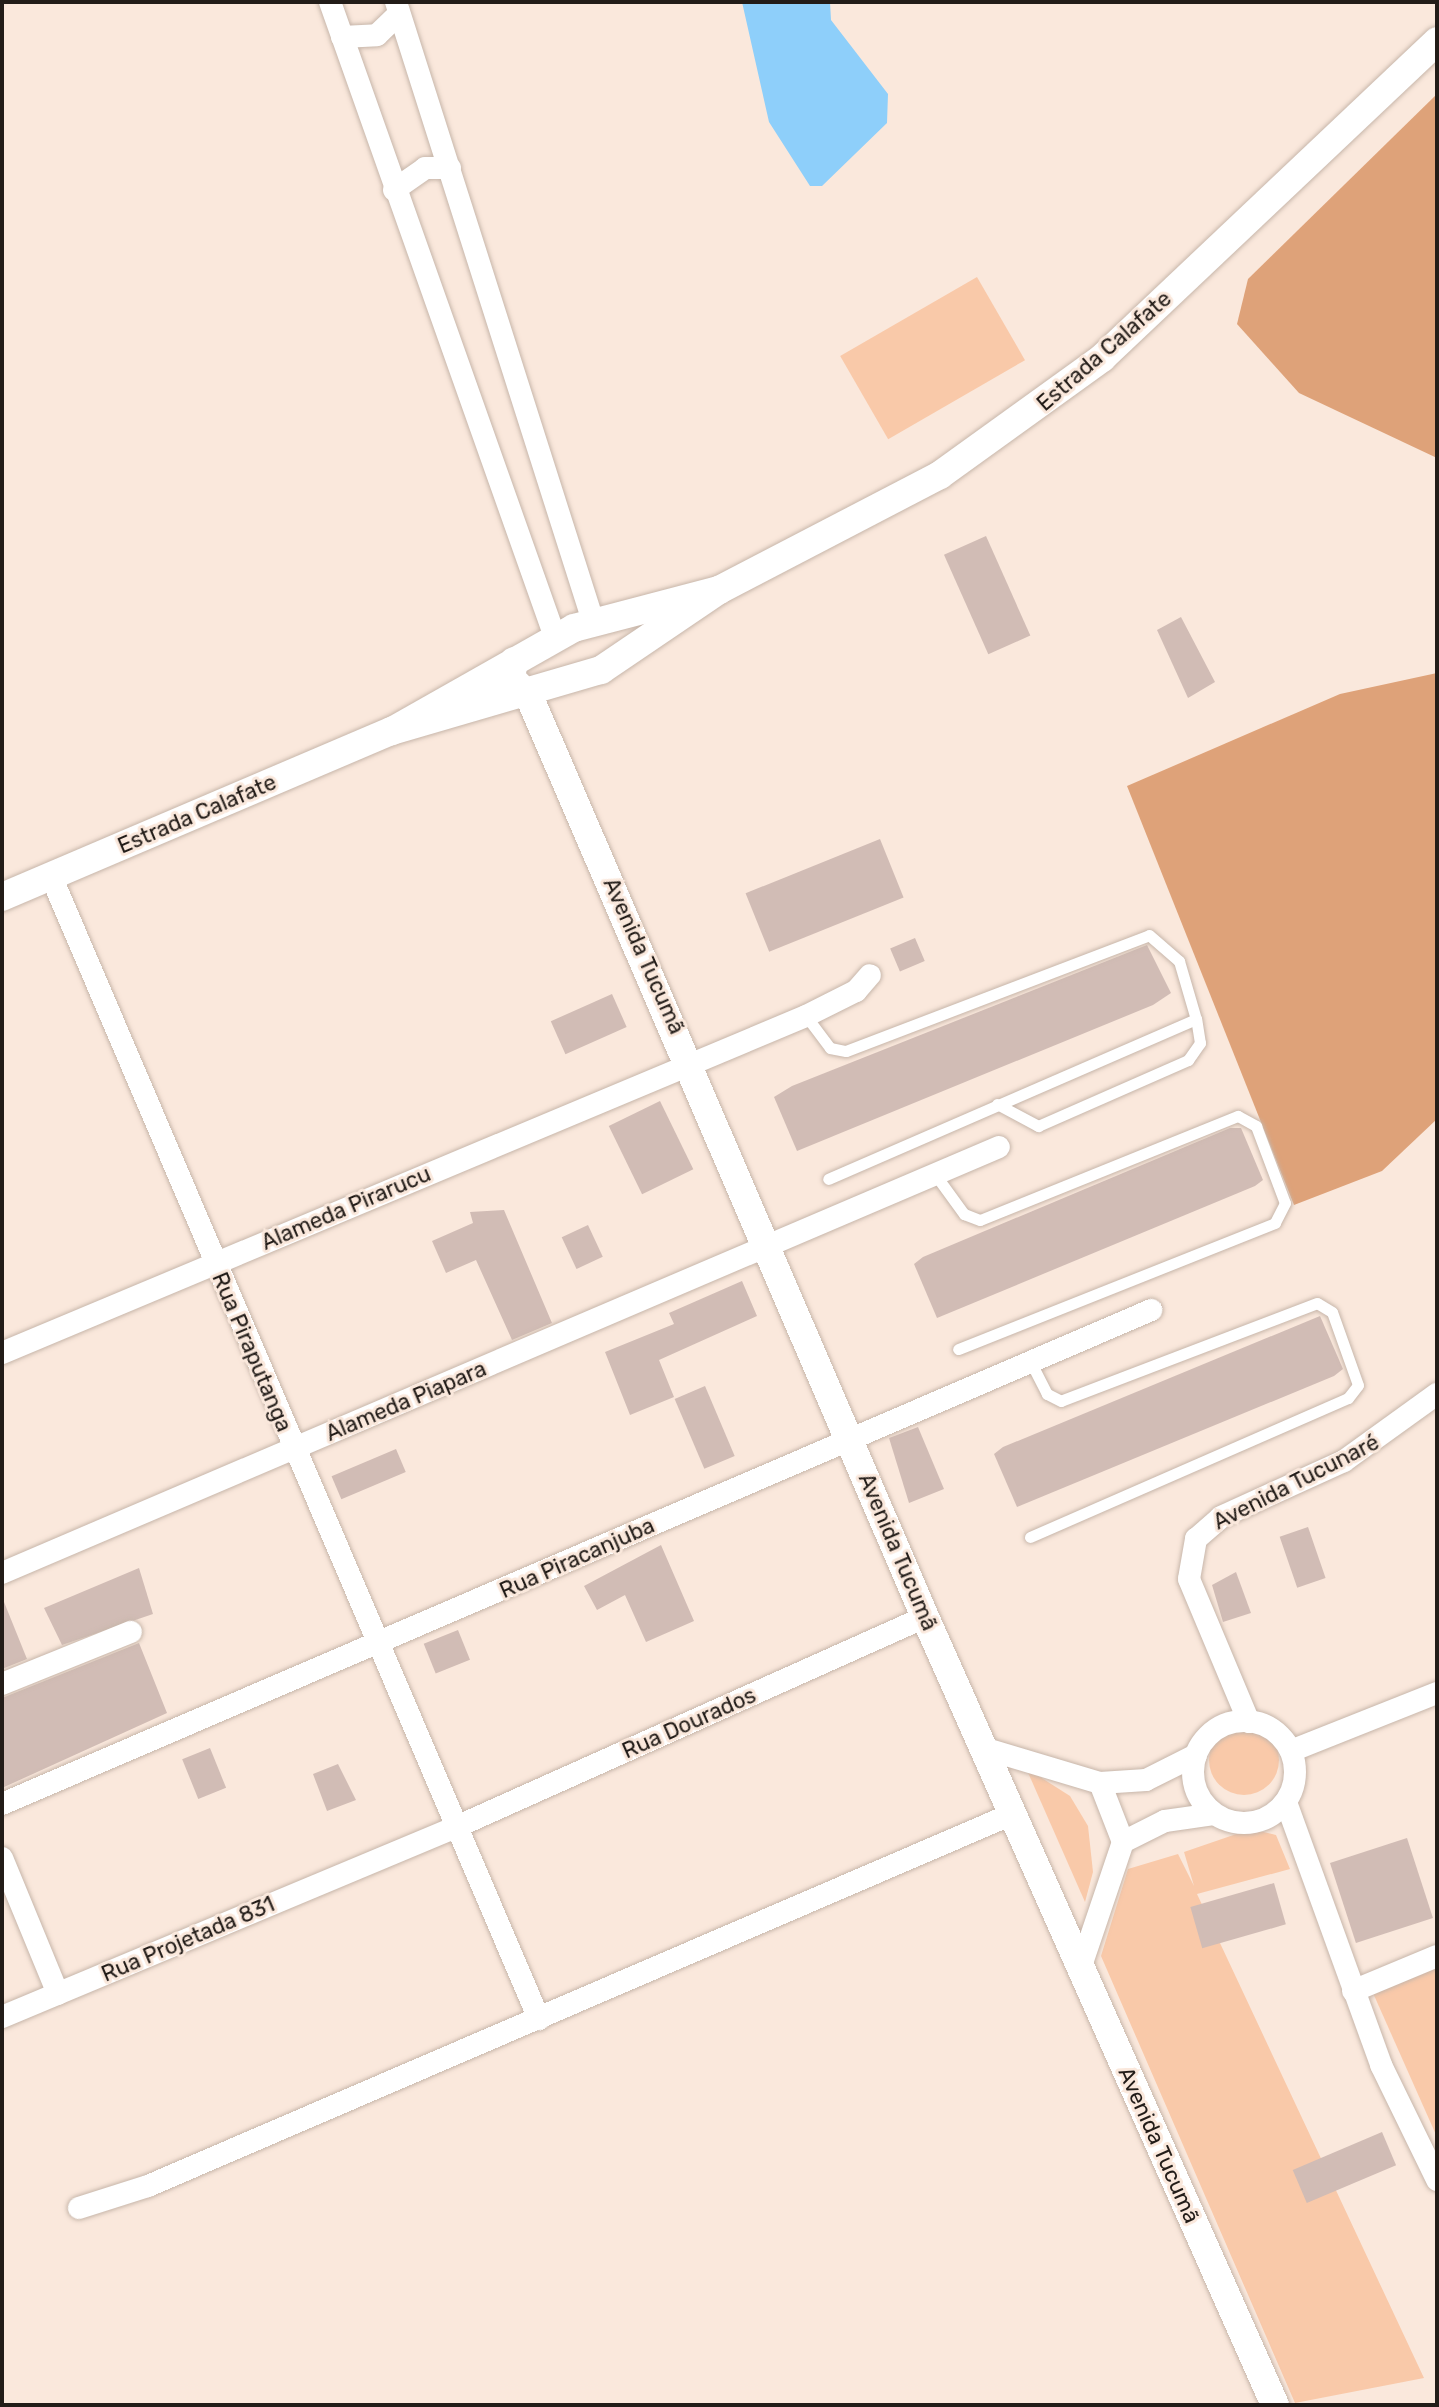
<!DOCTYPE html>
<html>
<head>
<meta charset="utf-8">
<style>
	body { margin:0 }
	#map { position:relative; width:1439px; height:2407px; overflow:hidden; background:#fae8dc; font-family:Rubik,sans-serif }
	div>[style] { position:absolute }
	.green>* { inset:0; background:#f9c9a9; transform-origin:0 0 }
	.round { border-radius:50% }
	.forest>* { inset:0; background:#dea279 }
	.water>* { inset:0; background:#8ecffa }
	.building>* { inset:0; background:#d1bcb5; transform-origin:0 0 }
	.roads { filter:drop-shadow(0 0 2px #c7b6aa) drop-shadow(0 0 2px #c7b6aa) }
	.service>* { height:11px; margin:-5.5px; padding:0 5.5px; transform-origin:5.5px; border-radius:5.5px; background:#fff }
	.minor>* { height:22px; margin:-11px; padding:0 11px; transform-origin:11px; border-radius:11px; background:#fff }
	.minor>.ring { margin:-11px; padding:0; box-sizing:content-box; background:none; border:22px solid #fff; border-radius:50% }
	.tertiary>* { height:28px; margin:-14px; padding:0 14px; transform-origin:14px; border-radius:14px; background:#fff }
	span { translate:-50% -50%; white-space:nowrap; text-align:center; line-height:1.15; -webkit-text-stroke:6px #fae8dc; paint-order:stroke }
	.street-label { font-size:22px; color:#221c18 }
	.frame { position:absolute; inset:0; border:4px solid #221c18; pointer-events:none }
</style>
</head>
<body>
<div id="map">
	<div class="green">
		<i style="left:977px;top:277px;width:96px;height:158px;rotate:60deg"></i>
		<i class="round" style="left:1209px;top:1725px;width:70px;height:70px"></i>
		<i style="clip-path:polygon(1026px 1768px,1070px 1796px,1088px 1826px,1093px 1872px,1085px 1902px)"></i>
		<i style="clip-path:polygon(1251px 1829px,1276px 1835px,1290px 1869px,1197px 1894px,1424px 2378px,1295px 2403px,1101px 1956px,1128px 1869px,1178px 1854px,1194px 1886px,1184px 1852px)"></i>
		<i style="clip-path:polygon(1437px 1966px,1437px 2137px,1373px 1993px)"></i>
	</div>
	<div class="forest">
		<i style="clip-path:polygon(1437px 94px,1437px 458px,1299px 393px,1237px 324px,1248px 279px)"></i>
		<i style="clip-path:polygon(1437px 673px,1437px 1119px,1382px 1171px,1294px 1205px,1127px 786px,1340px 694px)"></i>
	</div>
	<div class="water">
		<i style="clip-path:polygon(742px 2px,830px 2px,831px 20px,888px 94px,887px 123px,822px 186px,810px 186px,769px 122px)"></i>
	</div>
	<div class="building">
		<i style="left:986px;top:536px;width:109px;height:46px;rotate:66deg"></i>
		<i style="clip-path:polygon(1181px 617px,1215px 682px,1188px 698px,1157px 630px)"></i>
		<i style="left:880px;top:839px;width:63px;height:145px;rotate:68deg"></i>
		<i style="left:915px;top:938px;width:25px;height:27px;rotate:67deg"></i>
		<i style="clip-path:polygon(1147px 945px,1171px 993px,1153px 1005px,797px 1151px,774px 1097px,792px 1086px)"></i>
		<i style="left:612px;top:994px;width:36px;height:67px;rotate:66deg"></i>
		<i style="left:660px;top:1101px;width:76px;height:57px;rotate:64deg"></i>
		<i style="clip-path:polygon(1230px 1128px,1241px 1128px,1263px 1180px,1255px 1186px,937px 1318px,914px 1264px,923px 1257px)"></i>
		<i style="clip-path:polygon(504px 1210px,552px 1323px,512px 1340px,476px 1260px,446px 1273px,432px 1241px,473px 1223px,470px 1212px)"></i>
		<i style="left:588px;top:1225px;width:35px;height:29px;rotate:65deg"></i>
		<i style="clip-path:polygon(742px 1281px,757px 1316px,659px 1360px,674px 1397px,630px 1415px,605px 1352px,674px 1324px,669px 1313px)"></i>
		<i style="clip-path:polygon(1320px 1316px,1343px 1369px,1334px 1376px,1017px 1507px,994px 1454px,1003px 1447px)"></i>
		<i style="left:705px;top:1386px;width:76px;height:33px;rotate:67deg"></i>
		<i style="clip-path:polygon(918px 1427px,944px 1489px,909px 1503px,889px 1438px)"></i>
		<i style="left:396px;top:1449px;width:25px;height:70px;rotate:67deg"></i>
		<i style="left:1308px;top:1527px;width:54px;height:30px;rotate:71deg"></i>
		<i style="clip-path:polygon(661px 1545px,694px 1621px,646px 1642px,625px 1595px,597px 1610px,584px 1586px)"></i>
		<i style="clip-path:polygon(139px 1568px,153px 1614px,62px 1645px,44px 1608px)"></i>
		<i style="clip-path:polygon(1236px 1572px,1251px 1613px,1223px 1622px,1212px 1585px)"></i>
		<i style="clip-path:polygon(2px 1597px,27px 1659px,2px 1669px)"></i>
		<i style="left:458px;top:1630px;width:32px;height:37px;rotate:68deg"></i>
		<i style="clip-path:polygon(139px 1643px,167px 1713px,2px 1788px,2px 1698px)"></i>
		<i style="left:210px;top:1748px;width:43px;height:30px;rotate:68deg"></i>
		<i style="clip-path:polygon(338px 1764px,356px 1800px,327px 1811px,313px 1774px)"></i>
		<i style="left:1407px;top:1838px;width:84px;height:81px;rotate:72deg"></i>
		<i style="left:1274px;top:1883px;width:43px;height:87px;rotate:74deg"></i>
		<i style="left:1382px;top:2132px;width:36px;height:97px;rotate:67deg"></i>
	</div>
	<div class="roads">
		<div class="service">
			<i style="left:806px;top:1016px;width:40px;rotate:53deg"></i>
			<i style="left:830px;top:1048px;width:16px;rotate:11deg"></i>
			<i style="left:846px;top:1051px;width:324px;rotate:-20.9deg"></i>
			<i style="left:1149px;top:935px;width:40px;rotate:41deg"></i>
			<i style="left:1179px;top:961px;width:60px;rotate:73.7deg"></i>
			<i style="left:1196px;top:1019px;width:401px;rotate:156.5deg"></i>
			<i style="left:997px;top:1104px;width:47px;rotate:28.2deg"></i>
			<i style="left:1038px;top:1126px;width:164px;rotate:-23.7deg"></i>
			<i style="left:1188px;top:1060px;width:21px;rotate:-55deg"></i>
			<i style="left:1200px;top:1043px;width:24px;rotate:-99deg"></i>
			<i style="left:937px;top:1177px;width:46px;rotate:53.9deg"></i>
			<i style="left:964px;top:1214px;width:17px;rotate:21deg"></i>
			<i style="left:980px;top:1220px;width:278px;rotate:-22deg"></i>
			<i style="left:1238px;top:1116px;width:21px;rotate:29deg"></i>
			<i style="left:1256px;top:1126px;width:82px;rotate:69.4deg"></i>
			<i style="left:1285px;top:1203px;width:22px;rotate:117deg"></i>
			<i style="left:1275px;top:1223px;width:341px;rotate:158.3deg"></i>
			<i style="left:1030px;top:1537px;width:347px;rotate:-23.6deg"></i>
			<i style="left:1348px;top:1398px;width:16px;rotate:-52deg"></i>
			<i style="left:1358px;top:1385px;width:77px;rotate:-109.6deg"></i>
			<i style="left:1332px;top:1312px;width:17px;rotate:-149deg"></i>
			<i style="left:1317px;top:1303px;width:274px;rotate:159.1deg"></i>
			<i style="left:1061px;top:1401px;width:16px;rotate:-153deg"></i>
			<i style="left:1047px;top:1394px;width:36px;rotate:-117deg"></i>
		</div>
		<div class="minor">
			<i style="left:330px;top:2px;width:674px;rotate:70.49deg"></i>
			<i style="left:396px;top:2px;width:650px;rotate:72.35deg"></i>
			<i style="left:342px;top:37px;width:35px;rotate:-3deg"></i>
			<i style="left:377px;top:35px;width:30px;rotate:-44deg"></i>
			<i style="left:394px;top:190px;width:38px;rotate:-35deg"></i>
			<i style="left:425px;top:168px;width:25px"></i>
			<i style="left:51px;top:876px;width:1243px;rotate:66.88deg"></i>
			<i style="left:2px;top:1353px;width:872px;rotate:-22.74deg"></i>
			<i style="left:806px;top:1016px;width:56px;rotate:-26.6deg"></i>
			<i style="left:856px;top:991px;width:21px;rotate:-49deg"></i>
			<i style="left:2px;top:1573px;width:1084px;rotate:-23.14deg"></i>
			<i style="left:2px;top:1684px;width:139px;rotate:-22deg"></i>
			<i class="ring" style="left:1193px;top:1721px;width:80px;height:80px"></i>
			<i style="left:1249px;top:1722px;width:155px;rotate:-112.8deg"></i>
			<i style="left:1189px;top:1579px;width:41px;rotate:-80.1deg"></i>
			<i style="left:1196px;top:1539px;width:33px;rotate:-41deg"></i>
			<i style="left:1221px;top:1517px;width:135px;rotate:-24.5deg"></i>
			<i style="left:1344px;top:1461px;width:115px;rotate:-35.8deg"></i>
			<i style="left:983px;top:1748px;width:122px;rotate:16.7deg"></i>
			<i style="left:1100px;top:1783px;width:46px;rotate:-3.7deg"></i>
			<i style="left:1146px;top:1780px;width:56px;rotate:-26.6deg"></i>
			<i style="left:1291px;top:1751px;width:157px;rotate:-21.7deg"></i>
			<i style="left:1100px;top:1783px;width:63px;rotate:68.7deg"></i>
			<i style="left:1286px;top:1802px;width:280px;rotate:70.1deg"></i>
			<i style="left:1381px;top:2065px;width:128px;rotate:64deg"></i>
			<i style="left:2px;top:1804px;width:1251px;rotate:-23.26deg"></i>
			<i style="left:2px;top:1858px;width:147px;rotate:67.6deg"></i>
			<i style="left:1080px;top:1969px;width:134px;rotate:-71.3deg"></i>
			<i style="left:1123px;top:1842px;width:47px;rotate:-26.6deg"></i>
			<i style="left:1165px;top:1821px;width:49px;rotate:-8.1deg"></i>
			<i style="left:1353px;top:1991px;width:91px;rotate:-22.6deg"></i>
			<i style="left:2px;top:2017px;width:490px;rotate:-22.7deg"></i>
			<i style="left:454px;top:1828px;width:516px;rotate:-24.13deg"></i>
			<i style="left:79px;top:2208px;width:72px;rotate:-17.7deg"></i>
			<i style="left:148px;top:2186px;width:941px;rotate:-23.29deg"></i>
		</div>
		<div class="tertiary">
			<i style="left:514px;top:661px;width:17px;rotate:100deg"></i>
			<i style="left:511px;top:678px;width:25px;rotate:45deg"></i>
			<i style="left:529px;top:696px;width:1003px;rotate:66.73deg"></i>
			<i style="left:925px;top:1617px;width:862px;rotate:66.05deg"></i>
			<i style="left:392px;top:731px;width:218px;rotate:-16.3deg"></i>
			<i style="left:601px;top:670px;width:143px;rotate:-34.1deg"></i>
			<i style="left:719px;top:590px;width:249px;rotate:-27.5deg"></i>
			<i style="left:940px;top:475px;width:200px;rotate:-35.8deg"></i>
			<i style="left:1102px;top:358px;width:461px;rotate:-43.4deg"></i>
			<i style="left:2px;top:897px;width:424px;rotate:-23.1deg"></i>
			<i style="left:392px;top:731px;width:209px;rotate:-29.5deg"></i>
			<i style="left:574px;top:628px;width:150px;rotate:-14.7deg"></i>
		</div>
	</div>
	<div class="street-label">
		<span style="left:1104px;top:351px;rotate:-41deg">Estrada Calafate</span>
		<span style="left:197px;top:814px;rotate:-23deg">Estrada Calafate</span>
		<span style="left:644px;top:956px;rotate:66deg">Avenida Tucumã</span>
		<span style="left:346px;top:1208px;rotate:-23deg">Alameda Pirarucu</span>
		<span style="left:252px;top:1352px;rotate:67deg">Rua Piraputanga</span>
		<span style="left:406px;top:1401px;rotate:-23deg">Alameda Piapara</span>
		<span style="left:1296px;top:1482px;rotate:-27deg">Avenida Tucunaré</span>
		<span style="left:898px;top:1552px;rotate:67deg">Avenida Tucumã</span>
		<span style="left:577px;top:1558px;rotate:-24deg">Rua Piracanjuba</span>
		<span style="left:689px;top:1723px;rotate:-24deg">Rua Dourados</span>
		<span style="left:188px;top:1939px;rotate:-23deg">Rua Projetada 831</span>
		<span style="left:1159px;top:2145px;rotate:66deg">Avenida Tucumã</span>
	</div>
	<div class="frame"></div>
</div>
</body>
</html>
